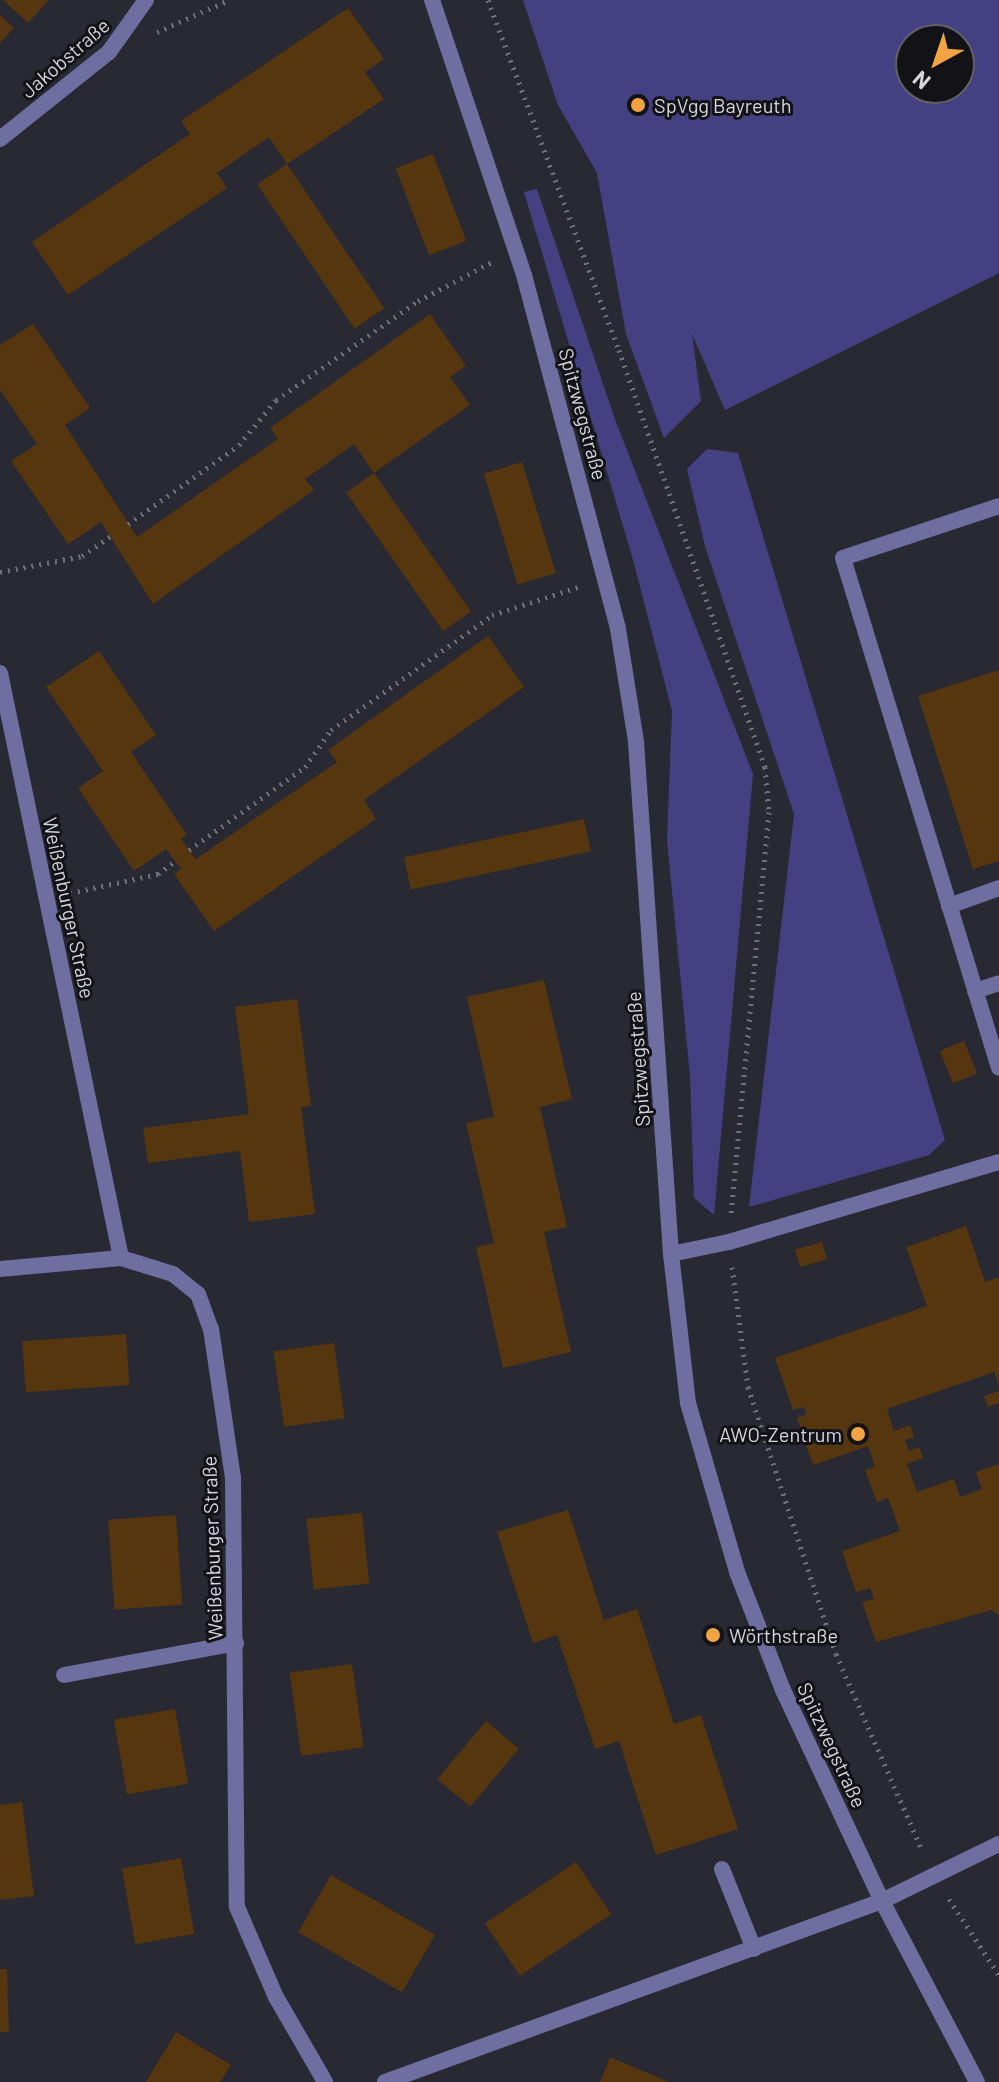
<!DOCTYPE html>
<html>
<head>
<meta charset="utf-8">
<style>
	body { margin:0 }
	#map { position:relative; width:999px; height:2082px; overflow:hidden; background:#292933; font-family:Barlow,sans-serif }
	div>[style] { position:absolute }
	.green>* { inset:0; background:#454082 }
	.building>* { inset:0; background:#55360e; transform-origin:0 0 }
	.path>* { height:5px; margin-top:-2.5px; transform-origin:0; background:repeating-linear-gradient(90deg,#707079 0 2px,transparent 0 8px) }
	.service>* { height:16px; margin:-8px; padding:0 8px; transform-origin:8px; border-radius:8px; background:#6e6ea1 }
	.minor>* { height:16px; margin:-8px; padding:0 8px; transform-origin:8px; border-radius:8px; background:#6e6ea1 }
	.tertiary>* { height:16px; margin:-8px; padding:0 8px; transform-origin:8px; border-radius:8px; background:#6e6ea1 }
	.dots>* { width:22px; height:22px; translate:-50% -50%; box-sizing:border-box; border:4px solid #121217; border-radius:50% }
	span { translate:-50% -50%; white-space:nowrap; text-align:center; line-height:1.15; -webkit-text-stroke:6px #121217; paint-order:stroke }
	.street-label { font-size:20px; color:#d5d6dc }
	.poi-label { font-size:20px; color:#d5d6dc }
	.left { translate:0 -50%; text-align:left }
	.right { translate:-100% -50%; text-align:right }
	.north { position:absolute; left:895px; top:24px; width:80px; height:80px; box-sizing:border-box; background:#121217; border:2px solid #606066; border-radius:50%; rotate:220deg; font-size:22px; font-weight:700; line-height:32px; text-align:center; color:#d5d6dc }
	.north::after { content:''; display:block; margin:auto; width:28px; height:36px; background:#f3a442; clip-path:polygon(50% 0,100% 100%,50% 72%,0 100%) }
</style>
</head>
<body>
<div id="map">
	<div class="green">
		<i style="clip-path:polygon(evenodd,523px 0,999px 0,999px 273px,725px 410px,692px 334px,701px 401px,664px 438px,626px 334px,597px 173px,558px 105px,523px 0,911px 40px,959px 40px,959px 88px,911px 88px,911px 40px)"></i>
		<i style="clip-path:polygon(537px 189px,616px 422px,753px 774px,714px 1215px,694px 1198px,690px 1076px,667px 840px,672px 711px,634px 563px,524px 192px)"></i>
		<i style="clip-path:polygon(707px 449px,738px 453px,945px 1140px,929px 1155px,749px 1207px,794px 814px,705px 546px,687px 469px)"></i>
	</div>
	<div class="building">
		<i style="clip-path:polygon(3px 0,49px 0,28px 23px)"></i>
		<i style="clip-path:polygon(348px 8px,384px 59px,365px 72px,384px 99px,287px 164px,269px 137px,217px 173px,227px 188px,68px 295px,32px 242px,190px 134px,181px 121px)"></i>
		<i style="clip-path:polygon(0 15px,14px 28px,0 43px)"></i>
		<i style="left:433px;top:154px;width:93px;height:40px;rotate:69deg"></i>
		<i style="left:287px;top:164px;width:174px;height:36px;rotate:56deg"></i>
		<i style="clip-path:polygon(430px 314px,466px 366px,450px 377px,470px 405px,374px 473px,354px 444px,305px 479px,314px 490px,153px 604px,101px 522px,68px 544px,11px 461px,37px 444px,0 390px,0 345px,33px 324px,90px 408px,65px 425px,137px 537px,278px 439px,270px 428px)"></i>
		<i style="left:522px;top:462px;width:116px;height:40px;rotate:73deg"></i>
		<i style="left:374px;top:473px;width:169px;height:34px;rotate:55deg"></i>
		<i style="clip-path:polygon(488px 636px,524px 687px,364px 800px,376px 819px,214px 931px,174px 874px,181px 869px,166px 849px,134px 871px,78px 788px,103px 771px,46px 687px,99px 651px,156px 735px,131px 752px,187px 835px,181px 839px,196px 859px,337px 762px,328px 750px)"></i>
		<i style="clip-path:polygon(999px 670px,999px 861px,973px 869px,918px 696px)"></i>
		<i style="left:584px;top:819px;width:33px;height:184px;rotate:78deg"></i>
		<i style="clip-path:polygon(544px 980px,572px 1099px,540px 1107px,567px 1227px,544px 1232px,571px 1352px,503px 1368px,476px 1247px,494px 1243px,466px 1123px,494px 1117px,467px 997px)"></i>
		<i style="clip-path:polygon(297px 999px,311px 1106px,301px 1107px,315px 1214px,249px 1222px,240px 1151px,148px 1163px,143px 1128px,249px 1114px,235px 1007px)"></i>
		<i style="left:964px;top:1041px;width:35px;height:26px;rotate:68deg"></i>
		<i style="clip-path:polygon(966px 1226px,985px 1282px,999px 1277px,999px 1385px,994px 1372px,887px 1409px,894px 1431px,910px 1425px,914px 1437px,905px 1440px,909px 1451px,919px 1447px,923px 1458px,907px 1464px,917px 1492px,954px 1479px,960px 1497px,982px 1489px,976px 1472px,999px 1464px,999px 1616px,992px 1610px,876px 1642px,862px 1602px,874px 1599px,870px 1588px,856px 1592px,842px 1551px,900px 1531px,888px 1498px,877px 1502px,865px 1470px,875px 1467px,868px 1446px,813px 1465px,797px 1418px,807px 1414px,804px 1407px,793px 1410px,775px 1358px,927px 1306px,906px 1247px)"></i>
		<i style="left:822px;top:1242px;width:18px;height:28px;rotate:74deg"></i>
		<i style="left:126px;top:1334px;width:51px;height:104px;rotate:86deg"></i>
		<i style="left:334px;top:1343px;width:76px;height:61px;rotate:82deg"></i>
		<i style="clip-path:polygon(999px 1391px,999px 1403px,988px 1407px,984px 1396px)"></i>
		<i style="clip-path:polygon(568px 1510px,604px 1620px,637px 1609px,674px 1724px,701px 1715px,738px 1829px,656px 1855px,619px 1741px,595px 1749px,557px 1635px,533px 1643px,497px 1532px)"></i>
		<i style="left:362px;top:1513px;width:71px;height:56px;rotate:84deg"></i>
		<i style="left:176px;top:1515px;width:90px;height:68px;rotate:86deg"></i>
		<i style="left:352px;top:1664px;width:84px;height:63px;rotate:82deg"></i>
		<i style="left:175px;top:1709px;width:76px;height:62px;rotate:80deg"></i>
		<i style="left:486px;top:1721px;width:43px;height:76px;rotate:40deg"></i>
		<i style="clip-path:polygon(22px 1802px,34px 1896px,0 1900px,0 1805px)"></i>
		<i style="left:181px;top:1858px;width:77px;height:60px;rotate:80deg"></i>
		<i style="left:576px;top:1862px;width:63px;height:110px;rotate:56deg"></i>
		<i style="left:331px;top:1875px;width:120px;height:66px;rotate:30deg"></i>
		<i style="clip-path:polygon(0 1969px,7px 1969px,9px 2032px,0 2032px)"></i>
		<i style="clip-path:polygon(176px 2032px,231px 2065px,220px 2082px,146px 2082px)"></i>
		<i style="clip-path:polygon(610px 2057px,669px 2082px,600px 2082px)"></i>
	</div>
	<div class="path">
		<i style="left:488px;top:0;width:374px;rotate:69.5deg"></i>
		<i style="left:619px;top:350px;width:442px;rotate:70.7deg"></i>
		<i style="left:765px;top:767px;width:45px;rotate:84.9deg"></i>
		<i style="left:769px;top:812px;width:404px;rotate:95.4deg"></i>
		<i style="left:157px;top:32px;width:79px;rotate:-24deg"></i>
		<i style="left:128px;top:524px;width:136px;rotate:-35.4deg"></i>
		<i style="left:239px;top:445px;width:58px;rotate:-50.6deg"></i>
		<i style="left:276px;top:400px;width:173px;rotate:-34.9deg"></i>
		<i style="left:418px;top:301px;width:84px;rotate:-27.8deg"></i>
		<i style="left:0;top:572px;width:84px;rotate:-11deg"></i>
		<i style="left:82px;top:556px;width:35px;rotate:-35deg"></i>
		<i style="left:189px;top:850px;width:143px;rotate:-35.6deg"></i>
		<i style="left:305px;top:767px;width:45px;rotate:-54.9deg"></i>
		<i style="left:331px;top:730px;width:198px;rotate:-35.5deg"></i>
		<i style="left:492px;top:615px;width:94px;rotate:-18deg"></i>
		<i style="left:70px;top:893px;width:90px;rotate:-12.2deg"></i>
		<i style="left:158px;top:874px;width:21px;rotate:-37deg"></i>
		<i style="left:732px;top:1267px;width:121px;rotate:82.4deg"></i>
		<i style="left:748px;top:1387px;width:281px;rotate:71.8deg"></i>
		<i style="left:836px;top:1654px;width:216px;rotate:66.3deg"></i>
		<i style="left:949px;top:1899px;width:91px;rotate:56.7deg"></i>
	</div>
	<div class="service">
		<i style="left:999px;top:506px;width:164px;rotate:161.6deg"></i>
		<i style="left:843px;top:558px;width:533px;rotate:72.99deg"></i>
		<i style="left:949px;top:906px;width:53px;rotate:-19.8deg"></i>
		<i style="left:975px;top:991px;width:25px;rotate:-18deg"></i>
		<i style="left:671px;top:1254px;width:59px;rotate:-11.7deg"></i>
		<i style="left:729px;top:1242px;width:282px;rotate:-16.5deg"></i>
		<i style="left:64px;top:1675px;width:175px;rotate:-10.5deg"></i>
		<i style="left:722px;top:1869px;width:86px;rotate:68.2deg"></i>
	</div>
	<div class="minor">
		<i style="left:0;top:139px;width:139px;rotate:-38.6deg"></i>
		<i style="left:109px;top:52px;width:64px;rotate:-54.6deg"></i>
		<i style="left:0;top:673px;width:597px;rotate:78.31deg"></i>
		<i style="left:0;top:1269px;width:121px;rotate:-5.2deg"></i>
		<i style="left:121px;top:1258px;width:54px;rotate:17.1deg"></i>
		<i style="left:173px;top:1274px;width:32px;rotate:39deg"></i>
		<i style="left:198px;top:1294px;width:37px;rotate:70deg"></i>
		<i style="left:211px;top:1329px;width:151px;rotate:81.6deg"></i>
		<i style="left:233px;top:1478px;width:429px;rotate:89.5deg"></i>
		<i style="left:237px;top:1907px;width:98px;rotate:66.6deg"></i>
		<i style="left:276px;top:1997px;width:98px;rotate:60deg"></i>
		<i style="left:385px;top:2082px;width:529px;rotate:-20.01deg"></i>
		<i style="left:882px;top:1901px;width:130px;rotate:-26deg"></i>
	</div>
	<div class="tertiary">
		<i style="left:432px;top:0;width:290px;rotate:71.5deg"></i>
		<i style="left:524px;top:275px;width:366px;rotate:75.1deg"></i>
		<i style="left:618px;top:629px;width:114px;rotate:80.9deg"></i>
		<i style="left:636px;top:742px;width:513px;rotate:86.09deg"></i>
		<i style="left:671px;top:1254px;width:150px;rotate:83.5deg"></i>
		<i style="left:688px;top:1403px;width:176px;rotate:73.8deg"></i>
		<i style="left:737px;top:1572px;width:127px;rotate:68.7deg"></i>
		<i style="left:783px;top:1690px;width:233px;rotate:64.9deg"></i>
		<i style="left:882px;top:1901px;width:204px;rotate:62.3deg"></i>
	</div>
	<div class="dots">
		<i style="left:638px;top:105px;background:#f3a442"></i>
		<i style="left:858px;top:1434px;background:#f3a442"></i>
		<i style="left:713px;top:1635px;background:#f3a442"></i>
	</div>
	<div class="street-label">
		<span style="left:65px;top:58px;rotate:-41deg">Jakobstraße</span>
		<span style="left:583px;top:414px;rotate:75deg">Spitzwegstraße</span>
		<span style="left:69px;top:908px;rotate:78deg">Weißenburger Straße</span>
		<span style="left:638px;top:1059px;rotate:-94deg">Spitzwegstraße</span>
		<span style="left:212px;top:1548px;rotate:-92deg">Weißenburger Straße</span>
		<span style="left:832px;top:1745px;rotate:65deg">Spitzwegstraße</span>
	</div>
	<div class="poi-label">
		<span class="left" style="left:654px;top:105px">SpVgg Bayreuth</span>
		<span class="right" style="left:842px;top:1434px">AWO-Zentrum</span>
		<span class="left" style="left:729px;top:1635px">Wörthstraße</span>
	</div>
	<div class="north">N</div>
</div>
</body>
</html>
